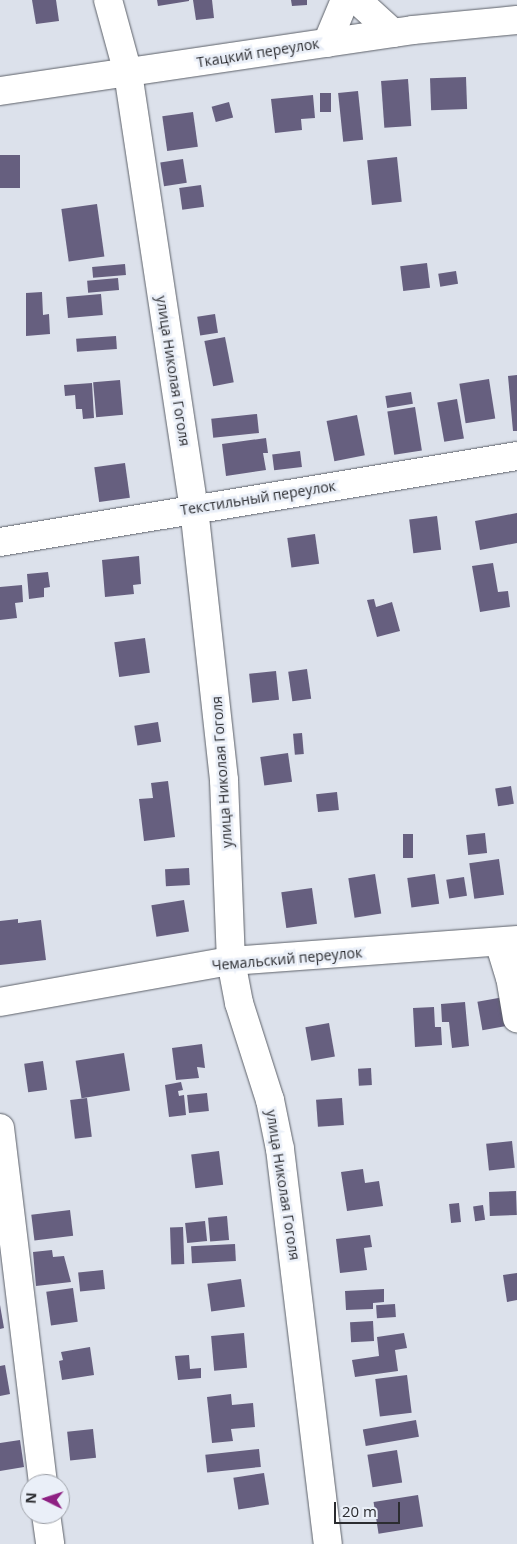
<!DOCTYPE html>
<html>
<head>
<meta charset="utf-8">
<style>
	body { margin:0 }
	#map { position:relative; width:517px; height:1544px; overflow:hidden; background:#dce1eb; font-family:"Open Sans",sans-serif }
	div>[style] { position:absolute }
	.building>* { inset:0; background:#665f7f; transform-origin:0 0 }
	.roads { filter:drop-shadow(0 0 1px #5d6169) drop-shadow(0 0 1px #5d6169) }
	.minor>* { height:28px; margin:-14px; padding:0 14px; transform-origin:14px; border-radius:14px; background:#fff }
	span { translate:-50% -50%; white-space:nowrap; text-align:center; line-height:1.15; -webkit-text-stroke:5px #eaeff8; paint-order:stroke }
	.street-label { font-size:14px; color:#2b2c30 }
	.north { position:absolute; left:20px; top:1474px; width:50px; height:50px; box-sizing:border-box; background:#eaeff8; border:1px solid #9ea1a8; border-radius:50%; rotate:274deg; font-size:14px; font-weight:700; line-height:20px; text-align:center; color:#2b2c30 }
	.north::after { content:''; display:block; margin:auto; width:18px; height:22px; background:#8e2083; clip-path:polygon(50% 0,100% 100%,50% 72%,0 100%) }
	.scale { position:absolute; left:334px; top:1502px; width:66px; height:22px; box-sizing:border-box; border:2px solid #2b2c30; border-top:0; padding-left:6px; font-size:15px; line-height:18px; white-space:nowrap; color:#2b2c30; -webkit-text-stroke:4px #eaeff8; paint-order:stroke }
</style>
</head>
<body>
<div id="map">
	<div class="building">
		<i style="clip-path:polygon(32px 0,56px 0,59px 21px,36px 24px)"></i>
		<i style="clip-path:polygon(157px 0,189px 0,189px 1px,158px 6px)"></i>
		<i style="clip-path:polygon(193px 0,212px 0,214px 18px,196px 20px)"></i>
		<i style="clip-path:polygon(291px 0,307px 0,307px 5px,292px 6px)"></i>
		<i style="left:466px;top:77px;width:32px;height:36px;rotate:88deg"></i>
		<i style="left:408px;top:79px;width:47px;height:27px;rotate:86deg"></i>
		<i style="left:358px;top:91px;width:49px;height:20px;rotate:84deg"></i>
		<i style="left:320px;top:93px;width:11px;height:19px"></i>
		<i style="clip-path:polygon(313px 95px,315px 118px,301px 119px,302px 130px,275px 133px,271px 99px)"></i>
		<i style="left:229px;top:102px;width:16px;height:18px;rotate:75deg"></i>
		<i style="left:193px;top:112px;width:35px;height:31px;rotate:82deg"></i>
		<i style="left:0;top:155px;width:20px;height:33px"></i>
		<i style="left:397px;top:157px;width:45px;height:30px;rotate:84deg"></i>
		<i style="left:183px;top:159px;width:24px;height:23px;rotate:81deg"></i>
		<i style="left:201px;top:185px;width:22px;height:22px;rotate:82deg"></i>
		<i style="left:97px;top:204px;width:53px;height:36px;rotate:82deg"></i>
		<i style="left:427px;top:263px;width:25px;height:27px;rotate:83deg"></i>
		<i style="left:125px;top:264px;width:11px;height:33px;rotate:85deg"></i>
		<i style="left:456px;top:271px;width:13px;height:18px;rotate:81deg"></i>
		<i style="left:118px;top:278px;width:12px;height:31px;rotate:85deg"></i>
		<i style="clip-path:polygon(42px 292px,43px 315px,49px 314px,50px 334px,26px 336px,26px 293px)"></i>
		<i style="left:101px;top:294px;width:21px;height:35px;rotate:85deg"></i>
		<i style="left:215px;top:314px;width:19px;height:18px;rotate:81deg"></i>
		<i style="left:116px;top:336px;width:13px;height:40px;rotate:86deg"></i>
		<i style="left:225px;top:337px;width:46px;height:21px;rotate:79deg"></i>
		<i style="clip-path:polygon(517px 375px,517px 431px,513px 431px,508px 376px)"></i>
		<i style="left:489px;top:379px;width:40px;height:30px;rotate:81deg"></i>
		<i style="left:120px;top:380px;width:35px;height:27px;rotate:85deg"></i>
		<i style="clip-path:polygon(92px 383px,94px 418px,83px 419px,82px 409px,76px 409px,75px 395px,65px 396px,64px 385px)"></i>
		<i style="left:411px;top:392px;width:12px;height:26px;rotate:81deg"></i>
		<i style="left:457px;top:399px;width:40px;height:20px;rotate:80deg"></i>
		<i style="left:415px;top:407px;width:44px;height:28px;rotate:81deg"></i>
		<i style="left:257px;top:414px;width:19px;height:46px;rotate:84deg"></i>
		<i style="left:357px;top:415px;width:41px;height:31px;rotate:79deg"></i>
		<i style="clip-path:polygon(266px 438px,268px 453px,263px 453px,266px 470px,226px 476px,222px 444px)"></i>
		<i style="left:300px;top:451px;width:16px;height:28px;rotate:83deg"></i>
		<i style="left:125px;top:463px;width:35px;height:31px;rotate:82deg"></i>
		<i style="clip-path:polygon(517px 513px,517px 543px,480px 550px,475px 521px)"></i>
		<i style="left:437px;top:516px;width:34px;height:28px;rotate:83deg"></i>
		<i style="left:315px;top:534px;width:30px;height:28px;rotate:82deg"></i>
		<i style="clip-path:polygon(139px 556px,141px 584px,133px 585px,134px 594px,105px 597px,102px 560px)"></i>
		<i style="clip-path:polygon(493px 563px,498px 592px,508px 591px,510px 607px,480px 612px,472px 566px)"></i>
		<i style="clip-path:polygon(48px 572px,50px 587px,44px 588px,44px 597px,29px 599px,27px 574px)"></i>
		<i style="clip-path:polygon(22px 585px,23px 602px,15px 603px,17px 618px,0 620px,0 587px)"></i>
		<i style="clip-path:polygon(374px 599px,376px 607px,392px 602px,400px 631px,377px 637px,367px 600px)"></i>
		<i style="left:145px;top:638px;width:35px;height:31px;rotate:82deg"></i>
		<i style="left:307px;top:669px;width:30px;height:19px;rotate:82deg"></i>
		<i style="left:276px;top:671px;width:29px;height:27px;rotate:84deg"></i>
		<i style="left:158px;top:722px;width:20px;height:24px;rotate:81deg"></i>
		<i style="left:302px;top:733px;width:21px;height:9px;rotate:85deg"></i>
		<i style="left:288px;top:753px;width:29px;height:28px;rotate:82deg"></i>
		<i style="clip-path:polygon(168px 781px,175px 837px,144px 841px,139px 799px,153px 798px,151px 783px)"></i>
		<i style="left:511px;top:786px;width:18px;height:16px;rotate:81deg"></i>
		<i style="left:337px;top:792px;width:18px;height:21px;rotate:84deg"></i>
		<i style="left:485px;top:833px;width:20px;height:19px;rotate:84deg"></i>
		<i style="left:403px;top:834px;width:10px;height:24px"></i>
		<i style="left:499px;top:859px;width:36px;height:30px;rotate:82deg"></i>
		<i style="left:189px;top:868px;width:17px;height:24px;rotate:87deg"></i>
		<i style="left:375px;top:874px;width:40px;height:27px;rotate:81deg"></i>
		<i style="left:435px;top:874px;width:30px;height:28px;rotate:82deg"></i>
		<i style="left:464px;top:877px;width:19px;height:18px;rotate:81deg"></i>
		<i style="left:312px;top:888px;width:36px;height:31px;rotate:82deg"></i>
		<i style="left:184px;top:900px;width:32px;height:33px;rotate:81deg"></i>
		<i style="clip-path:polygon(18px 919px,18px 923px,41px 920px,46px 960px,0 965px,0 921px)"></i>
		<i style="left:504px;top:997px;width:29px;height:27px;rotate:80deg"></i>
		<i style="clip-path:polygon(465px 1002px,469px 1046px,452px 1048px,449px 1022px,442px 1022px,441px 1004px)"></i>
		<i style="clip-path:polygon(434px 1007px,435px 1027px,441px 1027px,442px 1045px,415px 1047px,413px 1008px)"></i>
		<i style="left:329px;top:1023px;width:34px;height:24px;rotate:80deg"></i>
		<i style="clip-path:polygon(202px 1044px,205px 1068px,197px 1067px,199px 1078px,176px 1080px,172px 1048px)"></i>
		<i style="left:124px;top:1053px;width:38px;height:49px;rotate:81deg"></i>
		<i style="left:43px;top:1061px;width:29px;height:19px;rotate:82deg"></i>
		<i style="left:371px;top:1068px;width:17px;height:13px;rotate:87deg"></i>
		<i style="clip-path:polygon(181px 1082px,183px 1090px,178px 1091px,179px 1096px,184px 1095px,186px 1115px,169px 1117px,165px 1085px)"></i>
		<i style="left:207px;top:1093px;width:18px;height:20px;rotate:84deg"></i>
		<i style="left:87px;top:1098px;width:39px;height:17px;rotate:83deg"></i>
		<i style="left:342px;top:1098px;width:27px;height:26px;rotate:86deg"></i>
		<i style="left:512px;top:1141px;width:27px;height:26px;rotate:84deg"></i>
		<i style="left:219px;top:1151px;width:34px;height:28px;rotate:83deg"></i>
		<i style="clip-path:polygon(363px 1169px,365px 1183px,379px 1181px,383px 1206px,347px 1211px,341px 1172px)"></i>
		<i style="left:516px;top:1191px;width:24px;height:27px;rotate:88deg"></i>
		<i style="left:459px;top:1203px;width:19px;height:10px;rotate:84deg"></i>
		<i style="left:483px;top:1205px;width:15px;height:10px;rotate:82deg"></i>
		<i style="left:70px;top:1210px;width:26px;height:39px;rotate:83deg"></i>
		<i style="left:227px;top:1216px;width:24px;height:19px;rotate:85deg"></i>
		<i style="left:205px;top:1221px;width:20px;height:20px;rotate:84deg"></i>
		<i style="left:183px;top:1227px;width:37px;height:13px;rotate:88deg"></i>
		<i style="clip-path:polygon(370px 1235px,372px 1247px,364px 1248px,367px 1270px,340px 1273px,336px 1239px)"></i>
		<i style="left:235px;top:1244px;width:17px;height:44px;rotate:87deg"></i>
		<i style="clip-path:polygon(52px 1250px,53px 1257px,64px 1256px,71px 1282px,36px 1286px,33px 1252px)"></i>
		<i style="left:103px;top:1270px;width:19px;height:25px;rotate:84deg"></i>
		<i style="clip-path:polygon(517px 1273px,517px 1300px,507px 1302px,503px 1275px)"></i>
		<i style="left:241px;top:1279px;width:28px;height:34px;rotate:82deg"></i>
		<i style="left:73px;top:1288px;width:34px;height:27px;rotate:82deg"></i>
		<i style="clip-path:polygon(384px 1289px,384px 1302px,373px 1303px,373px 1309px,346px 1310px,345px 1291px)"></i>
		<i style="left:395px;top:1304px;width:13px;height:19px;rotate:86deg"></i>
		<i style="clip-path:polygon(0 1305px,4px 1328px,0 1329px)"></i>
		<i style="left:373px;top:1321px;width:20px;height:23px;rotate:87deg"></i>
		<i style="left:244px;top:1333px;width:35px;height:33px;rotate:85deg"></i>
		<i style="clip-path:polygon(404px 1333px,407px 1348px,395px 1350px,398px 1371px,355px 1377px,352px 1360px,379px 1356px,377px 1337px)"></i>
		<i style="clip-path:polygon(90px 1347px,94px 1375px,62px 1380px,59px 1361px,63px 1360px,61px 1352px)"></i>
		<i style="clip-path:polygon(189px 1355px,190px 1369px,201px 1368px,201px 1378px,178px 1380px,175px 1356px)"></i>
		<i style="clip-path:polygon(5px 1365px,10px 1394px,0 1396px,0 1366px)"></i>
		<i style="left:407px;top:1375px;width:38px;height:32px;rotate:83deg"></i>
		<i style="clip-path:polygon(231px 1394px,232px 1405px,253px 1403px,255px 1427px,231px 1429px,233px 1441px,212px 1443px,207px 1397px)"></i>
		<i style="left:416px;top:1420px;width:17px;height:54px;rotate:80deg"></i>
		<i style="left:93px;top:1429px;width:29px;height:26px;rotate:84deg"></i>
		<i style="clip-path:polygon(20px 1440px,24px 1467px,0 1471px,0 1443px)"></i>
		<i style="left:259px;top:1449px;width:18px;height:54px;rotate:84deg"></i>
		<i style="left:397px;top:1450px;width:33px;height:30px;rotate:81deg"></i>
		<i style="left:264px;top:1473px;width:32px;height:31px;rotate:81deg"></i>
		<i style="left:418px;top:1495px;width:32px;height:45px;rotate:81deg"></i>
	</div>
	<div class="roads">
		<div class="minor">
			<i style="left:108px;top:0;width:76px;rotate:74.7deg"></i>
			<i style="left:128px;top:73px;width:440px;rotate:81.4deg"></i>
			<i style="left:194px;top:508px;width:274px;rotate:83.7deg"></i>
			<i style="left:224px;top:780px;width:181px;rotate:87.8deg"></i>
			<i style="left:231px;top:961px;width:43px;rotate:79.2deg"></i>
			<i style="left:239px;top:1003px;width:102px;rotate:72.3deg"></i>
			<i style="left:270px;top:1100px;width:50px;rotate:78.5deg"></i>
			<i style="left:280px;top:1149px;width:398px;rotate:83.1deg"></i>
			<i style="left:357px;top:0;width:49px;rotate:42.5deg"></i>
			<i style="left:327px;top:43px;width:47px;rotate:-67.3deg"></i>
			<i style="left:0;top:91px;width:417px;rotate:-8.4deg"></i>
			<i style="left:413px;top:30px;width:104px;rotate:-5.5deg"></i>
			<i style="left:0;top:542px;width:524px;rotate:-9.44deg"></i>
			<i style="left:499px;top:942px;width:37px;rotate:73deg"></i>
			<i style="left:510px;top:977px;width:42px;rotate:80.3deg"></i>
			<i style="left:0;top:1002px;width:235px;rotate:-10.1deg"></i>
			<i style="left:231px;top:961px;width:287px;rotate:-4.2deg"></i>
			<i style="left:0;top:1128px;width:359px;rotate:83.1deg"></i>
			<i style="left:46px;top:1514px;width:30px;rotate:82deg"></i>
		</div>
	</div>
	<div class="street-label">
		<span style="left:258px;top:53px;rotate:-9deg">Ткацкий переулок</span>
		<span style="left:173px;top:371px;rotate:81deg">улица Николая Гоголя</span>
		<span style="left:258px;top:498px;rotate:-9deg">Текстильный переулок</span>
		<span style="left:222px;top:772px;rotate:-94deg">улица Николая Гоголя</span>
		<span style="left:287px;top:959px;rotate:-5deg">Чемальский переулок</span>
		<span style="left:283px;top:1185px;rotate:81deg">улица Николая Гоголя</span>
	</div>
	<div class="north">N</div>
	<div class="scale">20 m</div>
</div>
</body>
</html>
